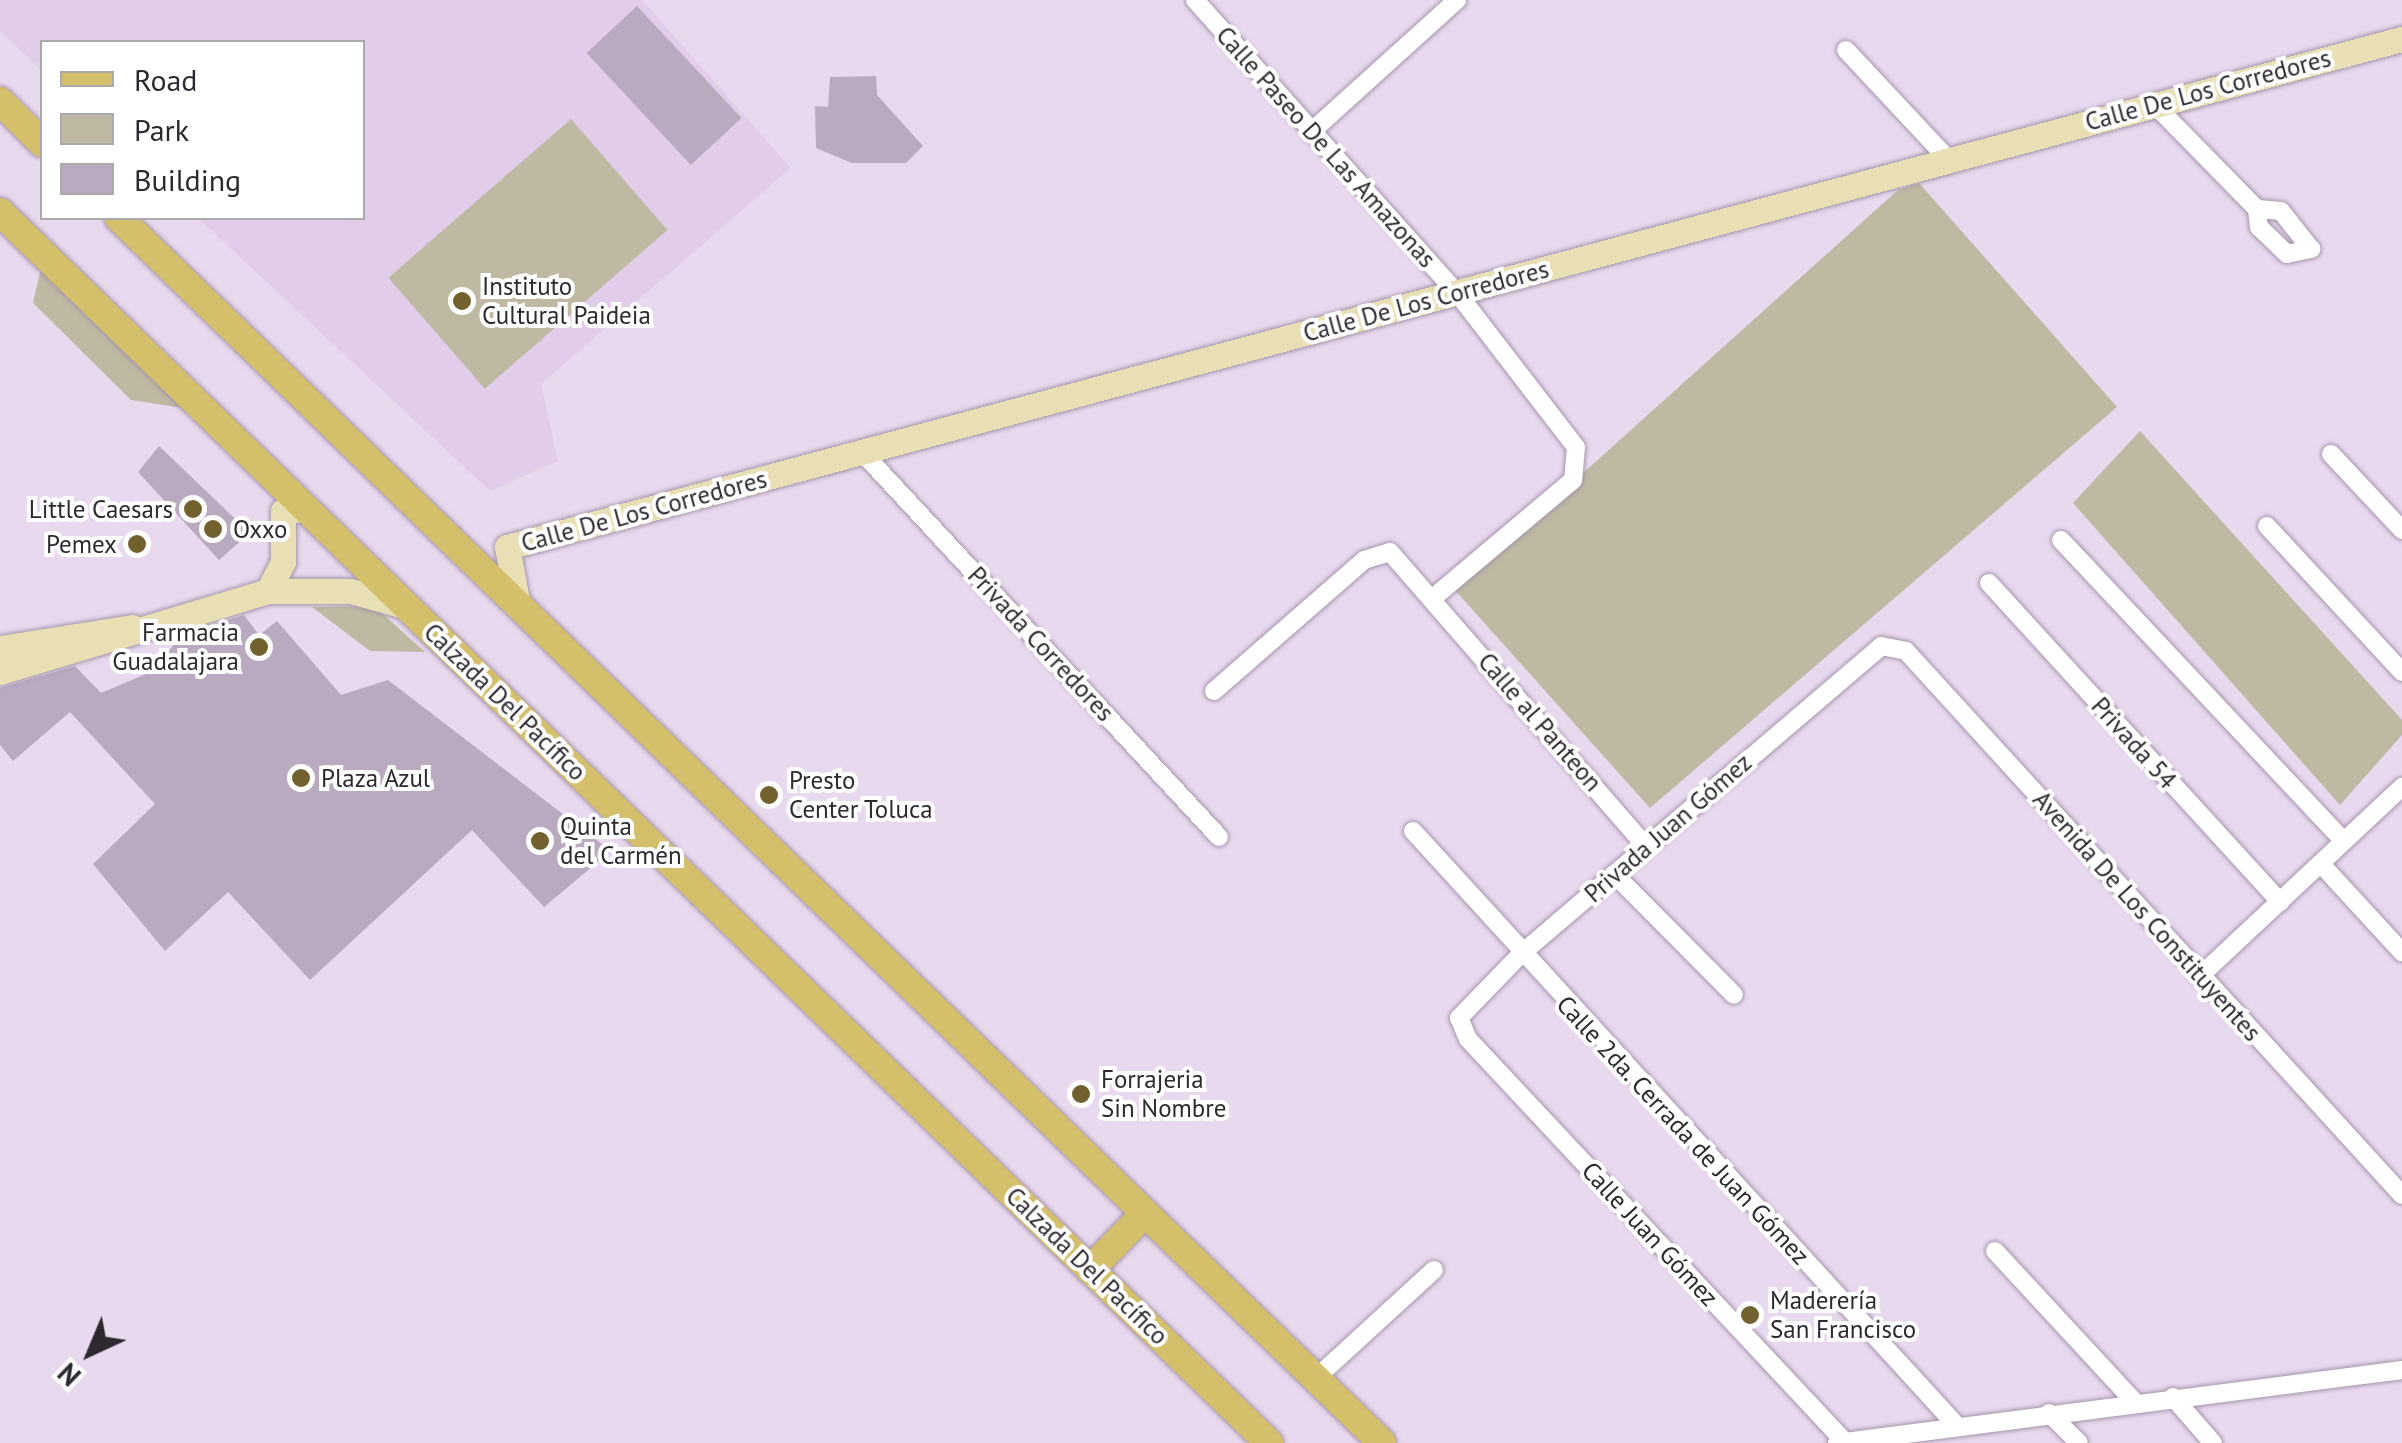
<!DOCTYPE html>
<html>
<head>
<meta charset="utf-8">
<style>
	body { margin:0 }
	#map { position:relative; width:2402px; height:1443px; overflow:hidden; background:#e9d9ef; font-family:"PT Sans",sans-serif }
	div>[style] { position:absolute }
	.built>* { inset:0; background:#e1cde9 }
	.green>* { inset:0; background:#bfb8a2; transform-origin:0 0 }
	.building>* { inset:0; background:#b9aac0; transform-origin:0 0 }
	.roads { filter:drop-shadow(0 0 2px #a596ab) drop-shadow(0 0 2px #a596ab) }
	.street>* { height:18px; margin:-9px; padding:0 9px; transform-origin:9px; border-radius:9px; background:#fff }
	.secondary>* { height:25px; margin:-12.5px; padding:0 12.5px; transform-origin:12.5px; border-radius:12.5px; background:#e9dfb5 }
	.primary>* { height:28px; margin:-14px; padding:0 14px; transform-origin:14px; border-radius:14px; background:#d4bf6b }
	.dots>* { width:28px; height:28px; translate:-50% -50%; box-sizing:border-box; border:5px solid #fff; border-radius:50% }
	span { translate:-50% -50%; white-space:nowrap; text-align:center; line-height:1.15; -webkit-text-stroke:8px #fff; paint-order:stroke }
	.street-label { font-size:25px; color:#2e2830 }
	.poi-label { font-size:25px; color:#2e2830 }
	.left { translate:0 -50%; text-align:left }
	.right { translate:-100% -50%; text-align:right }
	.legend { position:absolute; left:40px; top:40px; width:325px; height:180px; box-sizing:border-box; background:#fff; border:2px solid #aba9ac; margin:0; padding:12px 18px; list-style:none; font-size:30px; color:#2e2830 }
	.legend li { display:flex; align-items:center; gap:20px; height:50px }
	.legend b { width:50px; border:2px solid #aba9ac }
	.north { position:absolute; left:40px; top:1303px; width:100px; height:100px; -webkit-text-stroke:8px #fff; paint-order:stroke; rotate:224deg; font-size:28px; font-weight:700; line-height:40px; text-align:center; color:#2e2830 }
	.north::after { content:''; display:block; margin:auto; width:35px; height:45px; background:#2e2830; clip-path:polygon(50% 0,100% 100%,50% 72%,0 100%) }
</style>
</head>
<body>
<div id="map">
	<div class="built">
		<i style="clip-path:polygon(0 0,642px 0,791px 168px,541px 384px,558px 461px,490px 491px,198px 218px,362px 218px,362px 42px,42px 42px,42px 71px,0 31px)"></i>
	</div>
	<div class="green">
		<i style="left:571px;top:119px;width:147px;height:242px;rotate:49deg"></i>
		<i style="clip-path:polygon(1919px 183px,2117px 407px,1650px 808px,1454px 589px,1898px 190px)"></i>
		<i style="clip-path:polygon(42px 264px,183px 408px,131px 400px,33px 303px)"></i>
		<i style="clip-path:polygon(2140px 431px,2402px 720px,2402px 735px,2340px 805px,2073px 503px)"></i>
		<i style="clip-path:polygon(374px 606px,425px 652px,370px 651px,312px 607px)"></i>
	</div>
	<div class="building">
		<i style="left:637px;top:6px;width:153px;height:69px;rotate:47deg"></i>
		<i style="clip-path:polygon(876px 76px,877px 95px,923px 146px,906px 163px,852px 163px,816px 148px,815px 106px,828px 107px,830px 77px)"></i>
		<i style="clip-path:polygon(159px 446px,250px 533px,219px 560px,138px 472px)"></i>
		<i style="clip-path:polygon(244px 615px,259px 635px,277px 621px,341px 695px,388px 680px,611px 851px,544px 907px,472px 830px,310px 980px,228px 892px,165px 951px,93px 864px,155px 804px,70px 712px,13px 761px,0 745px,0 688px,75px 666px,101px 693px,153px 671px,182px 634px)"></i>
	</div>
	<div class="roads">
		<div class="street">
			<i style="left:1195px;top:0;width:394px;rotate:48.2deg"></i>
			<i style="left:1458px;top:294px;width:193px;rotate:52.4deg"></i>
			<i style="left:1576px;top:447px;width:33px;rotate:95deg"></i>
			<i style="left:1573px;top:480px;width:183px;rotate:139.9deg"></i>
			<i style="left:1846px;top:50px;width:151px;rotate:46.9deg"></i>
			<i style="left:2154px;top:104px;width:147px;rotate:45.6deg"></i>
			<i style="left:2257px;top:209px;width:18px;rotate:84deg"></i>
			<i style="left:2259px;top:227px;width:39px;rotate:44deg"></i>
			<i style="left:2287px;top:254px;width:25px;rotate:-12deg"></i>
			<i style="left:2311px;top:249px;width:48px;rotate:-128.3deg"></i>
			<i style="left:2281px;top:211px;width:24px;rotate:-175deg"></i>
			<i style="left:1311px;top:132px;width:197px;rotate:-42.1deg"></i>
			<i style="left:862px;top:452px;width:525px;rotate:47.16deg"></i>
			<i style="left:2331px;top:454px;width:104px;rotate:46.9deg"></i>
			<i style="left:2267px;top:526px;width:199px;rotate:47.2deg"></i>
			<i style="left:2061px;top:540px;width:413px;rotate:46.8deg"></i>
			<i style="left:1989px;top:583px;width:432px;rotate:47.6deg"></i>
			<i style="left:1214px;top:691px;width:199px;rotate:-41.1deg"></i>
			<i style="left:1364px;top:560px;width:27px;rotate:-17deg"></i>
			<i style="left:1390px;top:552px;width:390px;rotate:49deg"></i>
			<i style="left:1413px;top:831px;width:806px;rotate:47.56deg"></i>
			<i style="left:2321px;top:864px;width:120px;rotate:47.4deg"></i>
			<i style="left:1614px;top:874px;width:170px;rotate:45.2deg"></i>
			<i style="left:2200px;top:976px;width:277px;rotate:-43.1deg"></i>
			<i style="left:1995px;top:1251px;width:205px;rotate:47.2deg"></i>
			<i style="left:1316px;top:1378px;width:160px;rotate:-42.5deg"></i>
			<i style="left:2173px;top:1397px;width:61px;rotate:49deg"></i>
			<i style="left:2049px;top:1413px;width:42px;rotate:45deg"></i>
			<i style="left:1845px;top:1442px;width:552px;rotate:-133.09deg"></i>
			<i style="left:1468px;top:1039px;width:23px;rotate:-113deg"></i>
			<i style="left:1459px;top:1018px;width:89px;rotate:-45.9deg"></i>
			<i style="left:1521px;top:954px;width:474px;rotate:-40.5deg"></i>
			<i style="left:1881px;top:646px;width:25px;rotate:11deg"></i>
			<i style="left:1906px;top:651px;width:736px;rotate:47.64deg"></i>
			<i style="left:1837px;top:1443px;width:570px;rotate:-7.36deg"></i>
		</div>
		<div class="secondary">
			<i style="left:268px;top:591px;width:33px;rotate:-63deg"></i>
			<i style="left:283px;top:562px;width:51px;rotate:-90deg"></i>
			<i style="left:283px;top:511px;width:25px;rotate:-5deg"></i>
			<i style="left:518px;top:605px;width:59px;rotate:-100.7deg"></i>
			<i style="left:507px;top:547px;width:1962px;rotate:-15.01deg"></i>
			<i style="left:0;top:648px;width:134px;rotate:-9deg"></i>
			<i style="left:0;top:672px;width:280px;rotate:-16.8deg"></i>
			<i style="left:268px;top:591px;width:83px"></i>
			<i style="left:351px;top:591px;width:55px;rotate:15.8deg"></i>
		</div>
		<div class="primary">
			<i style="left:0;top:101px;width:59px;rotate:45deg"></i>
			<i style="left:0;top:212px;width:1768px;rotate:44.13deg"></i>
			<i style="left:119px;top:218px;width:1759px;rotate:44.12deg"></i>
			<i style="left:1090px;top:1270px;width:79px;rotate:-46deg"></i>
		</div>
	</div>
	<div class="dots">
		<i style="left:462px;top:301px;background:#71612f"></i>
		<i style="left:193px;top:509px;background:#71612f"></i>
		<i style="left:213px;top:529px;background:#71612f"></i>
		<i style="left:137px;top:544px;background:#71612f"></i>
		<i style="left:259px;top:647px;background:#71612f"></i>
		<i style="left:301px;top:778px;background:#71612f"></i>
		<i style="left:769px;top:795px;background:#71612f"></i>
		<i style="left:540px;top:841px;background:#71612f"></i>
		<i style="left:1081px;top:1094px;background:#71612f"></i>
		<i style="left:1750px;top:1315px;background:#71612f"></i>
	</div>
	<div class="street-label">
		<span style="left:2208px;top:90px;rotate:-15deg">Calle De Los Corredores</span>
		<span style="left:1326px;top:147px;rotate:48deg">Calle Paseo De Las Amazonas</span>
		<span style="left:1426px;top:301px;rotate:-15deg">Calle De Los Corredores</span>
		<span style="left:644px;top:511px;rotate:-15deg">Calle De Los Corredores</span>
		<span style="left:1041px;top:644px;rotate:47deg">Privada Corredores</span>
		<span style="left:505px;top:702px;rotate:44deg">Calzada Del Pacífico</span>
		<span style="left:1540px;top:722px;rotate:49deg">Calle al Panteon</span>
		<span style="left:2134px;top:743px;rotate:48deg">Privada 54</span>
		<span style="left:1668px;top:828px;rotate:-41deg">Privada Juan Gómez</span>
		<span style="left:2147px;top:916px;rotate:48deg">Avenida De Los Constituyentes</span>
		<span style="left:1683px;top:1130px;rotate:47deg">Calle 2da. Cerrada de Juan Gómez</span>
		<span style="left:1650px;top:1234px;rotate:47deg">Calle Juan Gómez</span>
		<span style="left:1087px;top:1266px;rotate:44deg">Calzada Del Pacífico</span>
	</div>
	<div class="poi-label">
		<span class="left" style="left:482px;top:301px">Instituto<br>Cultural Paideia</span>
		<span class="right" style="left:173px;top:509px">Little Caesars</span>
		<span class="left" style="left:233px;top:529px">Oxxo</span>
		<span class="right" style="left:117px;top:544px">Pemex</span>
		<span class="right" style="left:239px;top:647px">Farmacia<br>Guadalajara</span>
		<span class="left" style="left:321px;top:778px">Plaza Azul</span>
		<span class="left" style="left:789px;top:795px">Presto<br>Center Toluca</span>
		<span class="left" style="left:560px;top:841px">Quinta<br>del Carmén</span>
		<span class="left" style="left:1101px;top:1094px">Forrajeria<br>Sin Nombre</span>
		<span class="left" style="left:1770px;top:1315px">Maderería<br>San Francisco</span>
	</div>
	<ul class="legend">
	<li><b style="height:12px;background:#d4bf6b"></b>Road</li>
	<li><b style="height:28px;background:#bfb8a2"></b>Park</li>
	<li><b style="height:28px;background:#b9aac0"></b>Building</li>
	</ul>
	<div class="north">N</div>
</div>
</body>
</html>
